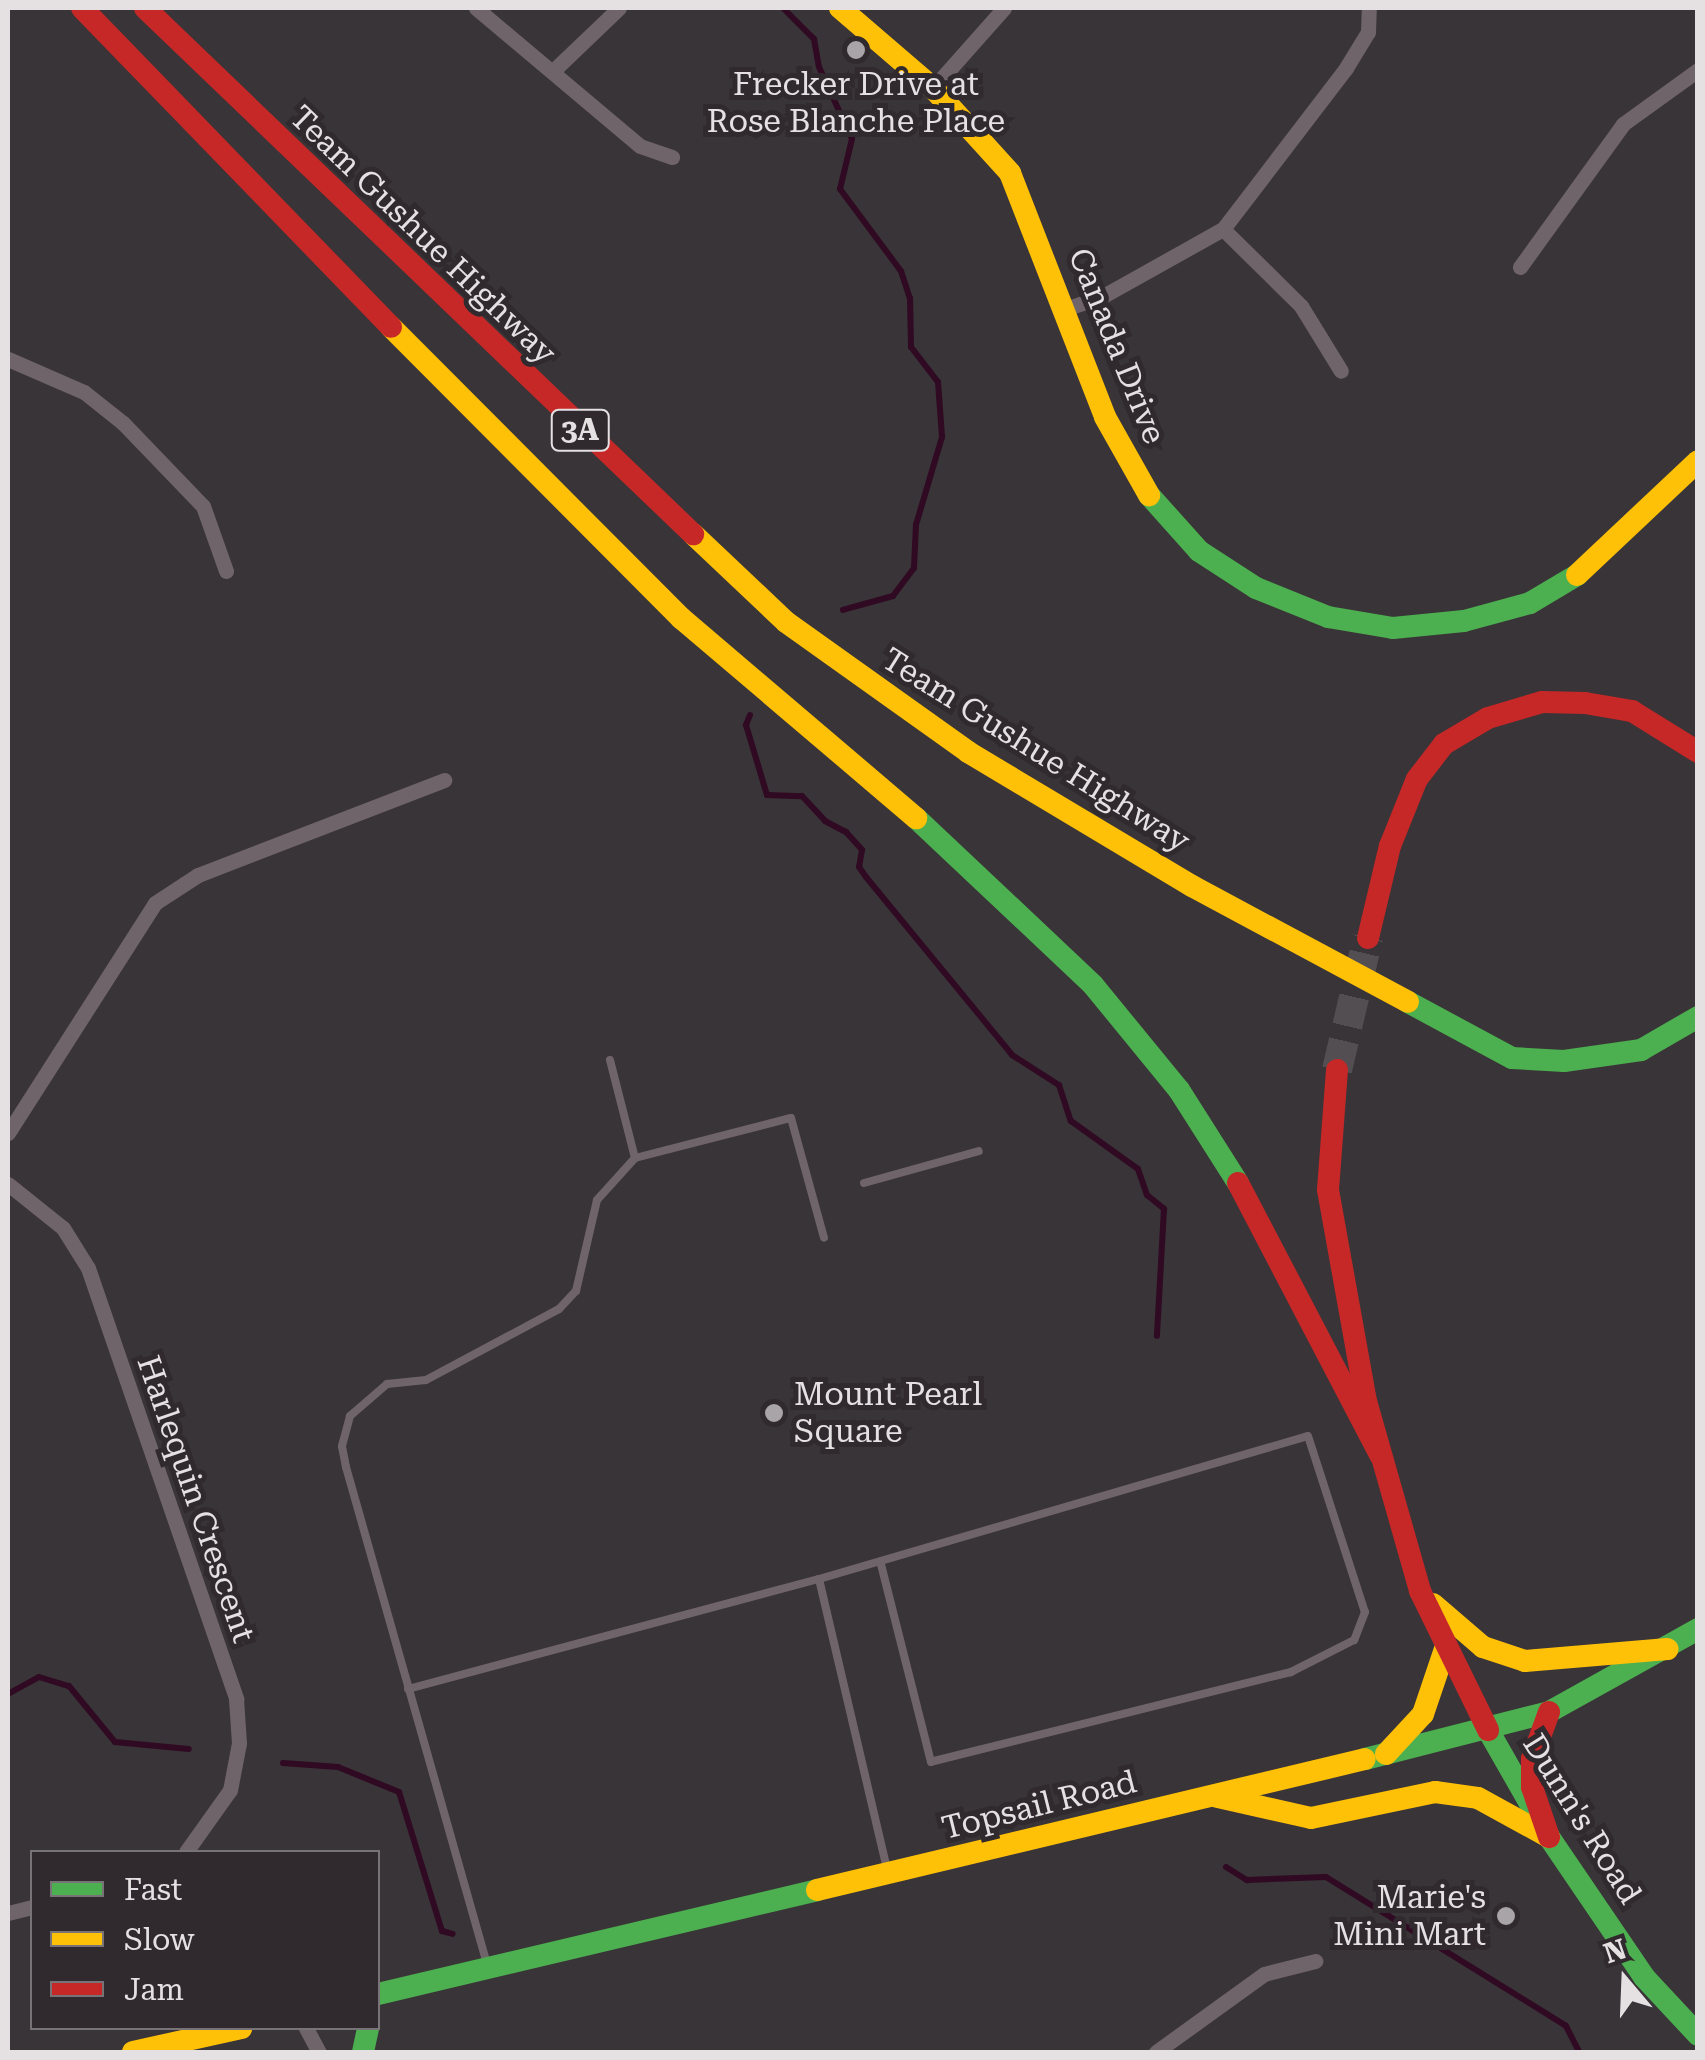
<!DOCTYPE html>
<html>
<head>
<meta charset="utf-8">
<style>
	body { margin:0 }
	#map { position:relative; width:1705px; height:2060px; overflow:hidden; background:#393437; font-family:"Roboto Serif",serif }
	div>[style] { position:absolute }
	.stream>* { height:6px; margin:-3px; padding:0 3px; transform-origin:3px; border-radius:3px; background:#300923 }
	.highway-tunnel>* { height:30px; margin-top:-15px; transform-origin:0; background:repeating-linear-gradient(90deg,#534e51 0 30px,transparent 0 45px) }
	.lane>* { height:8px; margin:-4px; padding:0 4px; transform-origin:4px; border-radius:4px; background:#70646b }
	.street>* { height:15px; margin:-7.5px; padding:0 7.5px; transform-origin:7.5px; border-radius:7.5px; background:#70646b }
	.fast>* { height:22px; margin:-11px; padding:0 11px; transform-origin:11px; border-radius:11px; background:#4caf50 }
	.slow>* { height:22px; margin:-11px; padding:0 11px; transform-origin:11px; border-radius:11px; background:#ffc107 }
	.jam>* { height:22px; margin:-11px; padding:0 11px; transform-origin:11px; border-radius:11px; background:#c62828 }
	.dots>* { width:28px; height:28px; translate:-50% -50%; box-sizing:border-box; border:5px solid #30292d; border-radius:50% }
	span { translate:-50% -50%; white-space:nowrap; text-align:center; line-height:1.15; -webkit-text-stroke:10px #30292d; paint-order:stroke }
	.shield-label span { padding:2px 8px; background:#30292d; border:2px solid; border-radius:8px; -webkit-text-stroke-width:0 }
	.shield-label { font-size:30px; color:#e5e1e3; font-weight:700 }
	.poi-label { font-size:32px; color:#e5e1e3 }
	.left { translate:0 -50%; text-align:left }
	.right { translate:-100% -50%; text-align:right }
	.street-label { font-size:32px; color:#e5e1e3 }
	.frame { position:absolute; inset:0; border:10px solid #e5e1e3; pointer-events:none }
	.legend { position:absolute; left:30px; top:1850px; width:350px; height:180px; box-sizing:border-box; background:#30292d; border:2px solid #787376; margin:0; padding:12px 18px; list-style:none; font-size:30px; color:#e5e1e3 }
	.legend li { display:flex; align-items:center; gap:20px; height:50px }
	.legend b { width:50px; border:2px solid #787376 }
	.north { position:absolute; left:1575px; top:1930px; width:100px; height:100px; -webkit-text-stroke:8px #30292d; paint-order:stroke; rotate:341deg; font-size:28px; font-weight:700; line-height:40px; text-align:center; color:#e5e1e3 }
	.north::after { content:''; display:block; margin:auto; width:35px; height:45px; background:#e5e1e3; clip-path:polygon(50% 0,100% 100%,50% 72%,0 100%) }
</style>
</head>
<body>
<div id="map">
	<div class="stream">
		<i style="left:783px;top:8px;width:44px;rotate:45deg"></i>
		<i style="left:814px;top:39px;width:28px;rotate:80deg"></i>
		<i style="left:819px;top:67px;width:79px;rotate:65.4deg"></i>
		<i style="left:852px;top:139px;width:51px;rotate:103.5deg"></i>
		<i style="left:840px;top:189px;width:102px;rotate:53.4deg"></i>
		<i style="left:901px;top:271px;width:28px;rotate:72deg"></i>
		<i style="left:910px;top:298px;width:49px;rotate:88.8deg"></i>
		<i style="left:911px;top:347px;width:44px;rotate:52.4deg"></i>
		<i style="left:938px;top:382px;width:55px;rotate:85.8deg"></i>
		<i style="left:942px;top:437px;width:92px;rotate:106.5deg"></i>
		<i style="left:916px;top:525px;width:43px;rotate:92.7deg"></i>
		<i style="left:914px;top:568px;width:35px;rotate:127deg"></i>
		<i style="left:893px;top:596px;width:52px;rotate:164.4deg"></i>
		<i style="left:750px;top:715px;width:11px;rotate:112deg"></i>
		<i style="left:746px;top:725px;width:73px;rotate:73.3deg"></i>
		<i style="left:767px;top:795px;width:35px;rotate:2deg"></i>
		<i style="left:802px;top:796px;width:34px;rotate:47deg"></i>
		<i style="left:825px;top:821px;width:24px;rotate:28deg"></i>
		<i style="left:846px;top:832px;width:24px;rotate:48deg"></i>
		<i style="left:862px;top:850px;width:17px;rotate:100deg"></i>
		<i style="left:859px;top:867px;width:12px;rotate:55deg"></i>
		<i style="left:866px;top:877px;width:230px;rotate:50.6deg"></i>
		<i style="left:1012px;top:1055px;width:56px;rotate:32.6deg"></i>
		<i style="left:1059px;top:1085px;width:38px;rotate:72deg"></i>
		<i style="left:1071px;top:1121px;width:82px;rotate:35.6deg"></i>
		<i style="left:1138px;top:1169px;width:28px;rotate:71deg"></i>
		<i style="left:1147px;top:1195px;width:22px;rotate:39deg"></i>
		<i style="left:1164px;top:1209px;width:127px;rotate:93.2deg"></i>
		<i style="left:8px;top:1694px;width:35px;rotate:-29deg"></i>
		<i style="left:39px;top:1677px;width:31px;rotate:17deg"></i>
		<i style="left:69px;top:1686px;width:72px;rotate:50.6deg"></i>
		<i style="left:115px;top:1742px;width:74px;rotate:5.4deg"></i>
		<i style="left:283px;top:1763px;width:55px;rotate:4.2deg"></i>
		<i style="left:338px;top:1767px;width:66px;rotate:22.3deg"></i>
		<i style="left:399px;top:1792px;width:145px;rotate:72.8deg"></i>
		<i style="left:442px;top:1931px;width:11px;rotate:15deg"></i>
		<i style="left:1226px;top:1867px;width:25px;rotate:32deg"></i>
		<i style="left:1247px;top:1880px;width:79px;rotate:-2.2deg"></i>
		<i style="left:1326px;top:1877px;width:282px;rotate:31.8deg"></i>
		<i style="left:1566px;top:2026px;width:29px;rotate:63deg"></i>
	</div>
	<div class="highway-tunnel">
		<i style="left:1337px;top:1070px;width:136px;rotate:-76.8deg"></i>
	</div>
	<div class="lane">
		<i style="left:610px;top:1060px;width:101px;rotate:75.7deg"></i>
		<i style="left:864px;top:1183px;width:119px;rotate:-15.5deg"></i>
		<i style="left:819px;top:1579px;width:299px;rotate:76.8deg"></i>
		<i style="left:408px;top:1689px;width:425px;rotate:-15deg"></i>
		<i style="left:819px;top:1579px;width:509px;rotate:-16.3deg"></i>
		<i style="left:1308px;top:1436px;width:185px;rotate:72.1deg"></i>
		<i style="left:1365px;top:1612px;width:30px;rotate:111deg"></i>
		<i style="left:1354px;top:1640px;width:71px;rotate:153.1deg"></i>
		<i style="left:1291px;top:1672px;width:371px;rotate:166deg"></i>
		<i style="left:931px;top:1762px;width:207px;rotate:-104.2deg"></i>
		<i style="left:487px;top:1964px;width:517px;rotate:-105.84deg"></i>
		<i style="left:346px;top:1467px;width:21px;rotate:-101deg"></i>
		<i style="left:342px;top:1446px;width:31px;rotate:-75deg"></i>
		<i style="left:350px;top:1416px;width:49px;rotate:-40.9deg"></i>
		<i style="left:387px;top:1384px;width:39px;rotate:-6deg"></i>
		<i style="left:426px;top:1380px;width:151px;rotate:-28.1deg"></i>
		<i style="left:559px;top:1309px;width:25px;rotate:-47deg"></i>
		<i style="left:576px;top:1291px;width:93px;rotate:-77deg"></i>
		<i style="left:597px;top:1200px;width:57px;rotate:-47.9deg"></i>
		<i style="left:635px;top:1158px;width:161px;rotate:-14.4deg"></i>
		<i style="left:791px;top:1118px;width:124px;rotate:74.6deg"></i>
	</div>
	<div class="street">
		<i style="left:476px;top:8px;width:214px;rotate:40.1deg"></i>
		<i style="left:640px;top:146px;width:34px;rotate:19deg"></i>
		<i style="left:553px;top:71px;width:91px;rotate:-43.7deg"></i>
		<i style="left:933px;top:88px;width:107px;rotate:-48.4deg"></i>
		<i style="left:1223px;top:229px;width:110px;rotate:44.6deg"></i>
		<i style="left:1301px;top:306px;width:76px;rotate:58.4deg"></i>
		<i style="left:1520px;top:267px;width:176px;rotate:-54.2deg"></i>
		<i style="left:1623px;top:124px;width:92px;rotate:-35.8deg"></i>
		<i style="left:1065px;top:309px;width:40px;rotate:-18.9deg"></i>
		<i style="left:1103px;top:296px;width:137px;rotate:-29.2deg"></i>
		<i style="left:1223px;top:229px;width:203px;rotate:-52.6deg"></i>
		<i style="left:1346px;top:68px;width:42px;rotate:-58.6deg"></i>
		<i style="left:1368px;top:32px;width:24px;rotate:-88deg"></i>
		<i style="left:8px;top:359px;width:83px;rotate:23.5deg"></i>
		<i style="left:84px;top:392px;width:50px;rotate:38.5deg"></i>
		<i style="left:123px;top:423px;width:115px;rotate:46.1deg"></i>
		<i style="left:203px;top:506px;width:69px;rotate:70.5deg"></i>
		<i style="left:8px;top:1133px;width:273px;rotate:-57.4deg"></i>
		<i style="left:155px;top:903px;width:51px;rotate:-33.1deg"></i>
		<i style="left:198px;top:875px;width:264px;rotate:-21.1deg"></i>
		<i style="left:8px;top:1184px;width:70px;rotate:38.7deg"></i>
		<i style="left:63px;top:1228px;width:47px;rotate:58deg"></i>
		<i style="left:88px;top:1268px;width:456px;rotate:71deg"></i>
		<i style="left:236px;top:1699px;width:44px;rotate:86.1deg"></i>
		<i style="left:239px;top:1743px;width:48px;rotate:100.8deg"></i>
		<i style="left:230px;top:1790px;width:76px;rotate:125.4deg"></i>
		<i style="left:8px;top:1913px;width:25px;rotate:-14deg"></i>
		<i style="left:306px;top:2028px;width:27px;rotate:62deg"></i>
		<i style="left:1156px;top:2052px;width:133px;rotate:-35.8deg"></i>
		<i style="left:1264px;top:1974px;width:53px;rotate:-14.3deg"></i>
	</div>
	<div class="fast">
		<i style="left:1149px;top:495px;width:75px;rotate:48.2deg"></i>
		<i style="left:1199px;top:551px;width:68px;rotate:33deg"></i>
		<i style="left:1256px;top:588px;width:78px;rotate:21.9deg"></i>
		<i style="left:1328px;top:617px;width:66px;rotate:9.6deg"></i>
		<i style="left:1393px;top:628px;width:71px;rotate:-5.6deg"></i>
		<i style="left:1464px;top:621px;width:68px;rotate:-15.3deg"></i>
		<i style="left:1530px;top:603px;width:55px;rotate:-30.8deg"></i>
		<i style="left:916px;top:818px;width:243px;rotate:43.3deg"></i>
		<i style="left:1093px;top:985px;width:136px;rotate:50.7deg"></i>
		<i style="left:1179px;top:1090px;width:110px;rotate:57.6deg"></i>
		<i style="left:1408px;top:1002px;width:118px;rotate:28.3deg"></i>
		<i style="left:1512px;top:1058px;width:52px;rotate:3.3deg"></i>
		<i style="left:1564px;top:1061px;width:78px;rotate:-8.1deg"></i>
		<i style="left:1641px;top:1050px;width:66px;rotate:-30.1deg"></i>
		<i style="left:1488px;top:1730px;width:123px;rotate:60.3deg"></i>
		<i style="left:1549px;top:1837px;width:169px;rotate:55.8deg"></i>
		<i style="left:1644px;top:1977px;width:79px;rotate:47deg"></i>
		<i style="left:1365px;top:1759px;width:190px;rotate:-14.3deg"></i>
		<i style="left:1549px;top:1712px;width:171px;rotate:-29.1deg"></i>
		<i style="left:378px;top:1994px;width:451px;rotate:-13.3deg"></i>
		<i style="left:363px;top:2052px;width:25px;rotate:-78deg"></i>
	</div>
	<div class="slow">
		<i style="left:840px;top:8px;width:123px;rotate:40.7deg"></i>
		<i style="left:933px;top:88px;width:115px;rotate:47.8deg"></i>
		<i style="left:1010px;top:173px;width:262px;rotate:68.7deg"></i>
		<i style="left:1105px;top:417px;width:90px;rotate:60.6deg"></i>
		<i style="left:391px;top:327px;width:411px;rotate:45.1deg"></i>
		<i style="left:681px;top:618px;width:309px;rotate:40.4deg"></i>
		<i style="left:693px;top:534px;width:128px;rotate:43.4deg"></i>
		<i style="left:786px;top:622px;width:224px;rotate:35.5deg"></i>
		<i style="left:968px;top:752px;width:261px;rotate:30.9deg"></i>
		<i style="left:1192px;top:886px;width:245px;rotate:28.2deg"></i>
		<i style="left:1577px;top:575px;width:166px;rotate:-43.3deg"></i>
		<i style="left:1433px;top:1604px;width:66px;rotate:40.7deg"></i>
		<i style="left:1483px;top:1647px;width:44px;rotate:18.4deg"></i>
		<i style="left:1525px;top:1661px;width:143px;rotate:-4.8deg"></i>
		<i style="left:1386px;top:1754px;width:54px;rotate:-47.2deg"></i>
		<i style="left:1423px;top:1714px;width:69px;rotate:-71.3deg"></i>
		<i style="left:1218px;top:1797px;width:95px;rotate:12.7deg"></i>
		<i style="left:1311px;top:1818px;width:127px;rotate:-11.8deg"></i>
		<i style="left:1435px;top:1792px;width:43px;rotate:7.9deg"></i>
		<i style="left:1478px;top:1798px;width:81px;rotate:28.8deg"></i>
		<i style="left:817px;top:1890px;width:563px;rotate:-13.44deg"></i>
		<i style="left:133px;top:2052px;width:111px;rotate:-12.5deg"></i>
	</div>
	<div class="jam">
		<i style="left:82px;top:8px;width:444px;rotate:45.9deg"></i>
		<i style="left:145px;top:8px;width:760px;rotate:43.83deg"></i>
		<i style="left:1368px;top:938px;width:95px;rotate:-76.6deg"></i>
		<i style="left:1390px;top:846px;width:72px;rotate:-68.1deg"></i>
		<i style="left:1417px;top:779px;width:44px;rotate:-52.4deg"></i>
		<i style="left:1444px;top:744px;width:51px;rotate:-30.6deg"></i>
		<i style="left:1488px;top:718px;width:56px;rotate:-16.5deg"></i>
		<i style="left:1542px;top:702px;width:43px;rotate:1.3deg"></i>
		<i style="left:1585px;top:703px;width:48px;rotate:9.7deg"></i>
		<i style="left:1632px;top:711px;width:78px;rotate:31.8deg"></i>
		<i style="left:1337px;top:1070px;width:120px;rotate:94.3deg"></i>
		<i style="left:1328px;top:1190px;width:214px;rotate:79.8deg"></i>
		<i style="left:1366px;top:1401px;width:198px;rotate:74.1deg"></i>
		<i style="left:1420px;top:1591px;width:155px;rotate:63.9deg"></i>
		<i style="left:1238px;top:1183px;width:307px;rotate:62.4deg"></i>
		<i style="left:1549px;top:1712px;width:50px;rotate:109.9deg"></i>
		<i style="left:1532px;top:1759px;width:28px;rotate:90deg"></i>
		<i style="left:1532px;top:1787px;width:53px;rotate:71.2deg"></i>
	</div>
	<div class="dots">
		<i style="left:856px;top:50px;background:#a9a4a7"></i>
		<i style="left:774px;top:1413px;background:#a9a4a7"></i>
		<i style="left:1506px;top:1916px;background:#a9a4a7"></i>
	</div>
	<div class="shield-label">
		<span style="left:580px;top:430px">3A</span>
	</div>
	<div class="poi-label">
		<span style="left:856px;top:103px">Frecker Drive at<br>Rose Blanche Place</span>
		<span class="left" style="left:794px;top:1413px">Mount Pearl<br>Square</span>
		<span class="right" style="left:1486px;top:1916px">Marie's<br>Mini Mart</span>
	</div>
	<div class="street-label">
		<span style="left:423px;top:235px;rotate:44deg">Team Gushue Highway</span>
		<span style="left:1117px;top:346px;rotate:68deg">Canada Drive</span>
		<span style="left:1036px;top:750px;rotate:32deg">Team Gushue Highway</span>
		<span style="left:196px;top:1499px;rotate:71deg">Harlequin Crescent</span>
		<span style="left:1039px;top:1805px;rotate:-14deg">Topsail Road</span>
		<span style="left:1582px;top:1819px;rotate:58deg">Dunn's Road</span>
	</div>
	<div class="frame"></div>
	<ul class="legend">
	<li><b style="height:12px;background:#4caf50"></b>Fast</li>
	<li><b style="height:12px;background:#ffc107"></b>Slow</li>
	<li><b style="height:12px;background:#c62828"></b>Jam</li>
	</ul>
	<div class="north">N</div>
</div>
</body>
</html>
